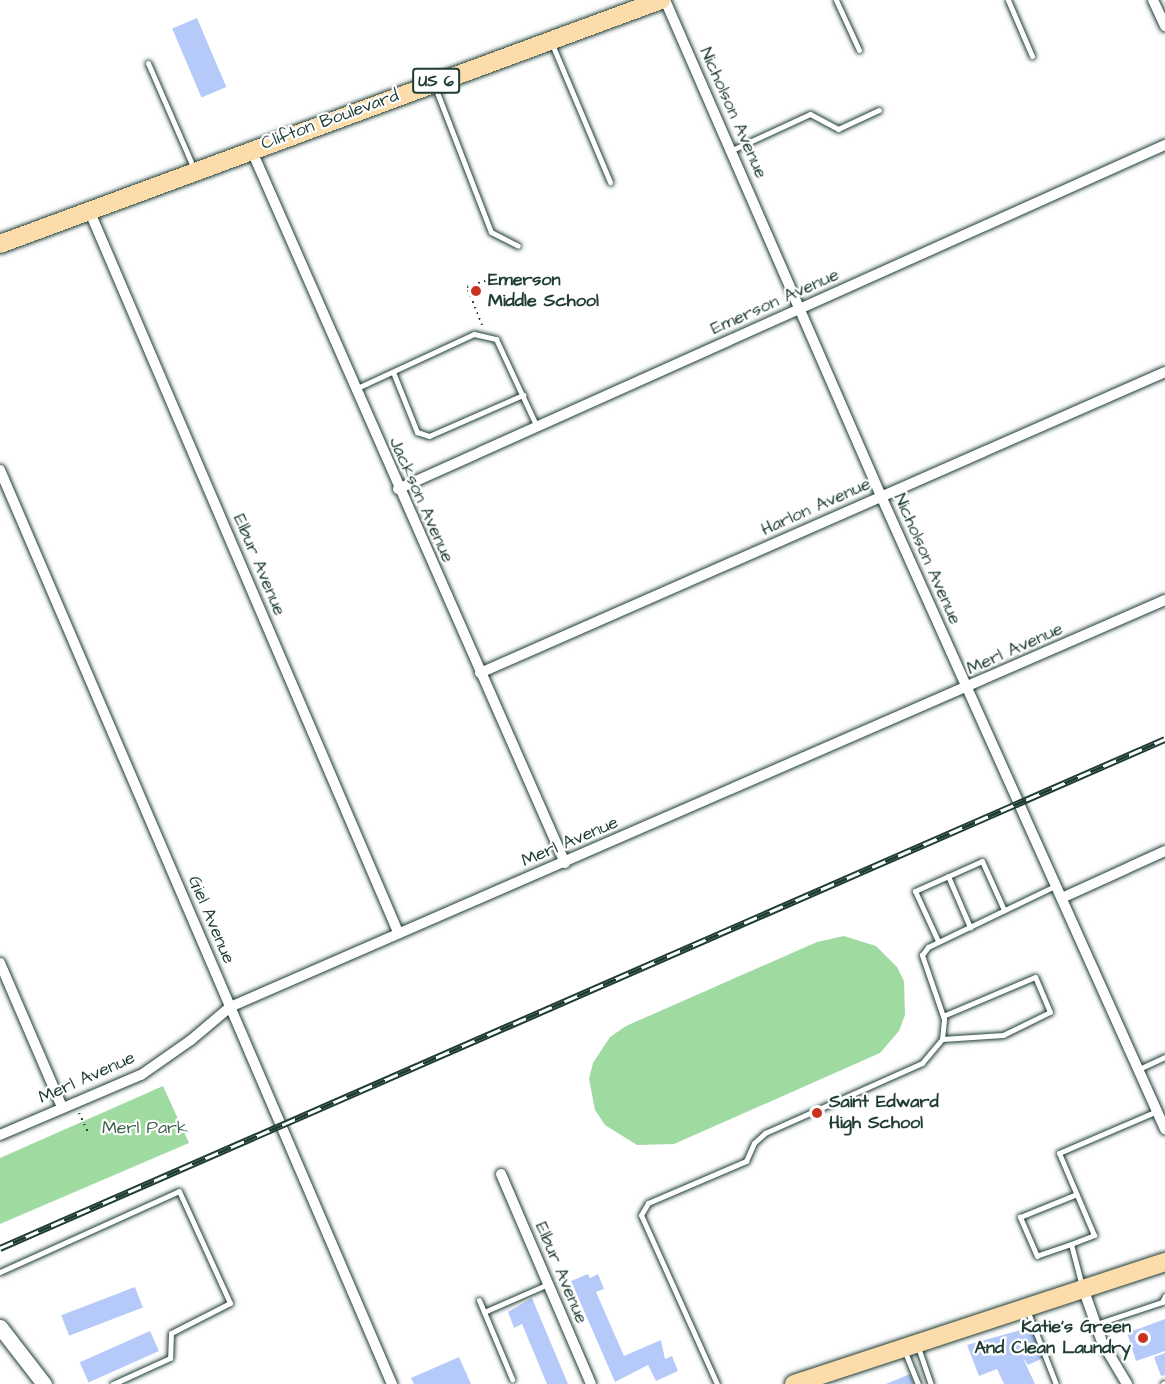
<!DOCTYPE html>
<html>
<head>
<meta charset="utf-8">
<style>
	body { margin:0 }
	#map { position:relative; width:1165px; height:1384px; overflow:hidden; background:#fff; font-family:"Architects Daughter",sans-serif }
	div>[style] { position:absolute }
	.green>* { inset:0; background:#9fdaa0 }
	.building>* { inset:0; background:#b6caf9; transform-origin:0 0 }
	.path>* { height:2px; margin-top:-1px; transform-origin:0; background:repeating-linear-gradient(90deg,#1f3d34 0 1.5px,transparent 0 6px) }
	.roads { filter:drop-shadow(0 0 2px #1f3d34) drop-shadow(0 0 2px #1f3d34) }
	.lane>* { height:5px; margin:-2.5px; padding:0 2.5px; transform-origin:2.5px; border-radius:2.5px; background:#fff }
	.street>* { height:10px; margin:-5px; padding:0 5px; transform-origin:5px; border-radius:5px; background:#fff }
	.secondary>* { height:15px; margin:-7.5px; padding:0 7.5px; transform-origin:7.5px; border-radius:7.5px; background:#fff }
	.primary>* { height:18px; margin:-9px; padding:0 9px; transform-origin:9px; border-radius:9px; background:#fddcac }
	.rail>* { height:7px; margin-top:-3.5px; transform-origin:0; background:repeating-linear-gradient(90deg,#fff 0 14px,#1f3d34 0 28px); box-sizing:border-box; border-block:2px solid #1f3d34 }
	.dots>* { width:16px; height:16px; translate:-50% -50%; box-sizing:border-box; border:3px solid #fff; border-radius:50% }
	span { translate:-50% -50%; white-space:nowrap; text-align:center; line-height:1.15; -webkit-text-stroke:4.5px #fff; paint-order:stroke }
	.shield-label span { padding:2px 4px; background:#fff; border:2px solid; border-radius:4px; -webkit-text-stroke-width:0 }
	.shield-label { font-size:16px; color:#1f3d34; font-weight:700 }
	.street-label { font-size:18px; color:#1f3d34 }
	.poi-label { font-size:18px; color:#1f3d34; font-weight:700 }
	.left { translate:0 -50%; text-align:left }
	.right { translate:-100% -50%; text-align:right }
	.park-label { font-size:18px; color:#3f644f }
</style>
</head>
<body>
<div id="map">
	<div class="green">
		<i style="clip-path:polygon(844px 936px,876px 946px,897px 967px,904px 981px,905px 1015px,899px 1031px,880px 1053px,674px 1144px,637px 1145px,605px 1125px,595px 1110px,589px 1079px,593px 1063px,610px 1037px,626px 1026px,817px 942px)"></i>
		<i style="clip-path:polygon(163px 1086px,189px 1143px,0 1224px,0 1158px)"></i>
	</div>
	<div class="building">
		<i style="left:197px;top:18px;width:75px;height:27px;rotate:67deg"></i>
		<i style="clip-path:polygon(588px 1274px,590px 1278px,598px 1274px,604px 1289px,596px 1292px,624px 1356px,661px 1340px,665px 1359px,672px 1356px,678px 1371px,656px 1381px,648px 1365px,615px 1382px,571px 1281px)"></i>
		<i style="left:135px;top:1287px;width:22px;height:79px;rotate:69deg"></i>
		<i style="clip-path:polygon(532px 1298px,568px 1384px,547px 1384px,522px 1324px,514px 1328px,508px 1312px)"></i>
		<i style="clip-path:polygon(1165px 1319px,1165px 1351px,1136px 1361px,1127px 1333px)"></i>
		<i style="clip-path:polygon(1031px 1327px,1045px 1357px,1028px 1365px,1023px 1358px,1035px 1384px,1004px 1384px,997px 1369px,979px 1376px,967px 1345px)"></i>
		<i style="left:150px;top:1331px;width:22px;height:77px;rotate:66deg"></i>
		<i style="clip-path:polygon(1165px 1353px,1165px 1375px,1161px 1376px,1154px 1357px)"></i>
		<i style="clip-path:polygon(459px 1357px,471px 1384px,414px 1384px,411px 1378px)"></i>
		<i style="clip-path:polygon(910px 1374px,914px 1384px,886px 1384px)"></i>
	</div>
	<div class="path">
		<i style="left:482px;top:325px;width:41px;rotate:-111.5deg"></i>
		<i style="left:467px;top:287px;width:31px;rotate:-19deg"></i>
		<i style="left:79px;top:1113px;width:23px;rotate:65deg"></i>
	</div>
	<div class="roads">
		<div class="lane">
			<i style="left:836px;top:0;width:55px;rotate:65.3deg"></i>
			<i style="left:1008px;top:0;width:61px;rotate:66.8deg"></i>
			<i style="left:552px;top:44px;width:150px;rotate:67.2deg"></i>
			<i style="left:148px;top:63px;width:116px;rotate:66.5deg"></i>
			<i style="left:435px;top:87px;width:155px;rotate:68.9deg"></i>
			<i style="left:491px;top:232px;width:30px;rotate:27deg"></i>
			<i style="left:732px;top:150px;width:86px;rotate:-24.8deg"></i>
			<i style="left:810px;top:114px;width:32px;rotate:28deg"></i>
			<i style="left:838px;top:129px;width:45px;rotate:-24.9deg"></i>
			<i style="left:393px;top:372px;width:65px;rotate:68.2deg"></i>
			<i style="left:417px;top:432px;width:13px;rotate:18deg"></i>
			<i style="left:429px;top:436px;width:103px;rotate:-23.6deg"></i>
			<i style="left:355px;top:389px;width:131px;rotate:-24.8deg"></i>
			<i style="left:474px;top:334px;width:23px;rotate:13deg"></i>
			<i style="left:496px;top:339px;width:97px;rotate:65deg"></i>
			<i style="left:948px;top:876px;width:56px;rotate:66.7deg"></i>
			<i style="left:938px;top:941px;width:55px;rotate:-114.7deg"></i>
			<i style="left:915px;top:891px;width:73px;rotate:-24.1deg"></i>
			<i style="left:982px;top:861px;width:54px;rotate:65.8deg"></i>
			<i style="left:942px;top:1039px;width:61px;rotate:-3.8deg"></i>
			<i style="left:1003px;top:1035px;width:52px;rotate:-26.1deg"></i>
			<i style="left:1050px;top:1012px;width:38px;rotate:-113deg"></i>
			<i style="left:1035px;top:977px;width:100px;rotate:157deg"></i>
			<i style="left:1139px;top:1069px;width:29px;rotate:-25deg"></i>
			<i style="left:1071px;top:1244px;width:36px;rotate:161deg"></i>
			<i style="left:1037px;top:1256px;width:43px;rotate:-113.6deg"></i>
			<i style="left:1020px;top:1217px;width:61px;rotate:-22deg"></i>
			<i style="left:0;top:1272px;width:196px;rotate:-24.3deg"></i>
			<i style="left:179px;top:1191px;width:123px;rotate:65.5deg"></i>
			<i style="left:230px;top:1303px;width:66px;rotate:153deg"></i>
			<i style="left:171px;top:1333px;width:25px;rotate:92deg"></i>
			<i style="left:170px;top:1358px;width:63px;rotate:155.5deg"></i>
			<i style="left:1082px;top:1286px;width:43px;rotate:-104.7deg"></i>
			<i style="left:1071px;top:1244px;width:25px;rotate:-21deg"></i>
			<i style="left:1094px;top:1235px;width:89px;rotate:-113.1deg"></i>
			<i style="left:1059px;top:1153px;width:107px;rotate:-23.2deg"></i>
			<i style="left:479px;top:1300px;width:86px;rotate:67.3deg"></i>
			<i style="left:1027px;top:1310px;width:79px;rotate:68.6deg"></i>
			<i style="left:484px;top:1312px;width:70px;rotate:-23.6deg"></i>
			<i style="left:1096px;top:1324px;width:70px;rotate:-18.4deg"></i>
			<i style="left:1162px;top:1302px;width:7px;rotate:-63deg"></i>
			<i style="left:918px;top:1347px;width:39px;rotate:71deg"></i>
			<i style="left:905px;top:1352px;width:35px;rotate:68deg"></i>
			<i style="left:717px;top:1384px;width:185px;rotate:-114.2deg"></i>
			<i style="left:641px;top:1215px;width:14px;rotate:-60deg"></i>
			<i style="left:648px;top:1203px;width:107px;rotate:-23.2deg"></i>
			<i style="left:746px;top:1161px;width:20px;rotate:-66deg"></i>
			<i style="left:754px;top:1143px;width:15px;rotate:-42deg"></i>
			<i style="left:765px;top:1133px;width:172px;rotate:-24deg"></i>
			<i style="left:922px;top:1063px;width:31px;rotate:-50deg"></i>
			<i style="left:942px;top:1039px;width:20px;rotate:-84deg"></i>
			<i style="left:944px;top:1019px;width:68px;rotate:-109deg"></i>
			<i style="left:922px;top:955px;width:10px;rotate:-53deg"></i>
			<i style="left:928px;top:947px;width:143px;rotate:-25.7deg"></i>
			<i style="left:1163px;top:1384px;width:2px;rotate:-27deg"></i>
		</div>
		<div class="street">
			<i style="left:665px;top:0;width:541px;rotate:66.47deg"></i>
			<i style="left:881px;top:496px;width:694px;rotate:65.84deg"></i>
			<i style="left:1153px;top:0;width:29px;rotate:65deg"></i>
			<i style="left:251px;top:149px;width:780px;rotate:66.26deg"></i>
			<i style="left:89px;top:210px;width:785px;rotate:66.83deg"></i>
			<i style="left:0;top:470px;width:995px;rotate:66.79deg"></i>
			<i style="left:398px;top:489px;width:841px;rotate:-24.16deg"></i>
			<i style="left:480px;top:673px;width:748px;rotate:-23.72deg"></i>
			<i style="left:1064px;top:897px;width:111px;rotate:-24.5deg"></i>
			<i style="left:0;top:963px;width:157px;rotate:66.7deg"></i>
			<i style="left:0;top:1135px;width:153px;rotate:-23.1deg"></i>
			<i style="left:141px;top:1075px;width:61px;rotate:-35deg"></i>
			<i style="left:191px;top:1040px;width:51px;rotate:-40.2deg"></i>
			<i style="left:230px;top:1007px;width:1020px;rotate:-23.52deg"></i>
			<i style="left:501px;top:1174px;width:228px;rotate:66.8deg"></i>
			<i style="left:1083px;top:1288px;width:57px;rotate:70.6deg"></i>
			<i style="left:1102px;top:1342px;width:49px;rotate:59.2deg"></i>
		</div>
		<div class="secondary">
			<i style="left:0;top:1327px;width:72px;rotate:52.3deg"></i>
		</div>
		<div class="primary">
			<i style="left:0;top:244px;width:705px;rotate:-20.26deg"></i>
			<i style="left:794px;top:1384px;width:391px;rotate:-18.2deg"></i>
		</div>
	</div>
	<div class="rail">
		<i style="left:0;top:1248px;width:1271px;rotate:-23.6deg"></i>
	</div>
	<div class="dots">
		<i style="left:476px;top:291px;background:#c8321e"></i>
		<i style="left:817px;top:1113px;background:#c8321e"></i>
		<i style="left:1143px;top:1338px;background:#c8321e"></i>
	</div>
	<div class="shield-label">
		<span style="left:436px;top:81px">US 6</span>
	</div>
	<div class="street-label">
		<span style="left:733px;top:113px;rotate:66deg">Nicholson Avenue</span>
		<span style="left:330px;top:120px;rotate:-20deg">Clifton Boulevard</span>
		<span style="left:775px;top:302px;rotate:-24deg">Emerson Avenue</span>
		<span style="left:421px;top:500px;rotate:66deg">Jackson Avenue</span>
		<span style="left:816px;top:507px;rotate:-24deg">Harlon Avenue</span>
		<span style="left:927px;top:559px;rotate:66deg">Nicholson Avenue</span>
		<span style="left:259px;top:565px;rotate:67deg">Elbur Avenue</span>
		<span style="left:1015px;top:649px;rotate:-24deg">Merl Avenue</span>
		<span style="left:570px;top:842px;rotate:-23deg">Merl Avenue</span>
		<span style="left:211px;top:920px;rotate:67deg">Giel Avenue</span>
		<span style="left:87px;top:1078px;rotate:-24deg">Merl Avenue</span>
		<span style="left:561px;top:1273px;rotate:67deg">Elbur Avenue</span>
	</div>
	<div class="poi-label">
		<span class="left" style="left:488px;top:291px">Emerson<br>Middle School</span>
		<span class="left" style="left:829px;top:1113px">Saint Edward<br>High School</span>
		<span class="right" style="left:1131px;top:1338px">Katie's Green<br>And Clean Laundry</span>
	</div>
	<div class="park-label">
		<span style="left:145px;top:1128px">Merl Park</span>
	</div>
</div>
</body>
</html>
